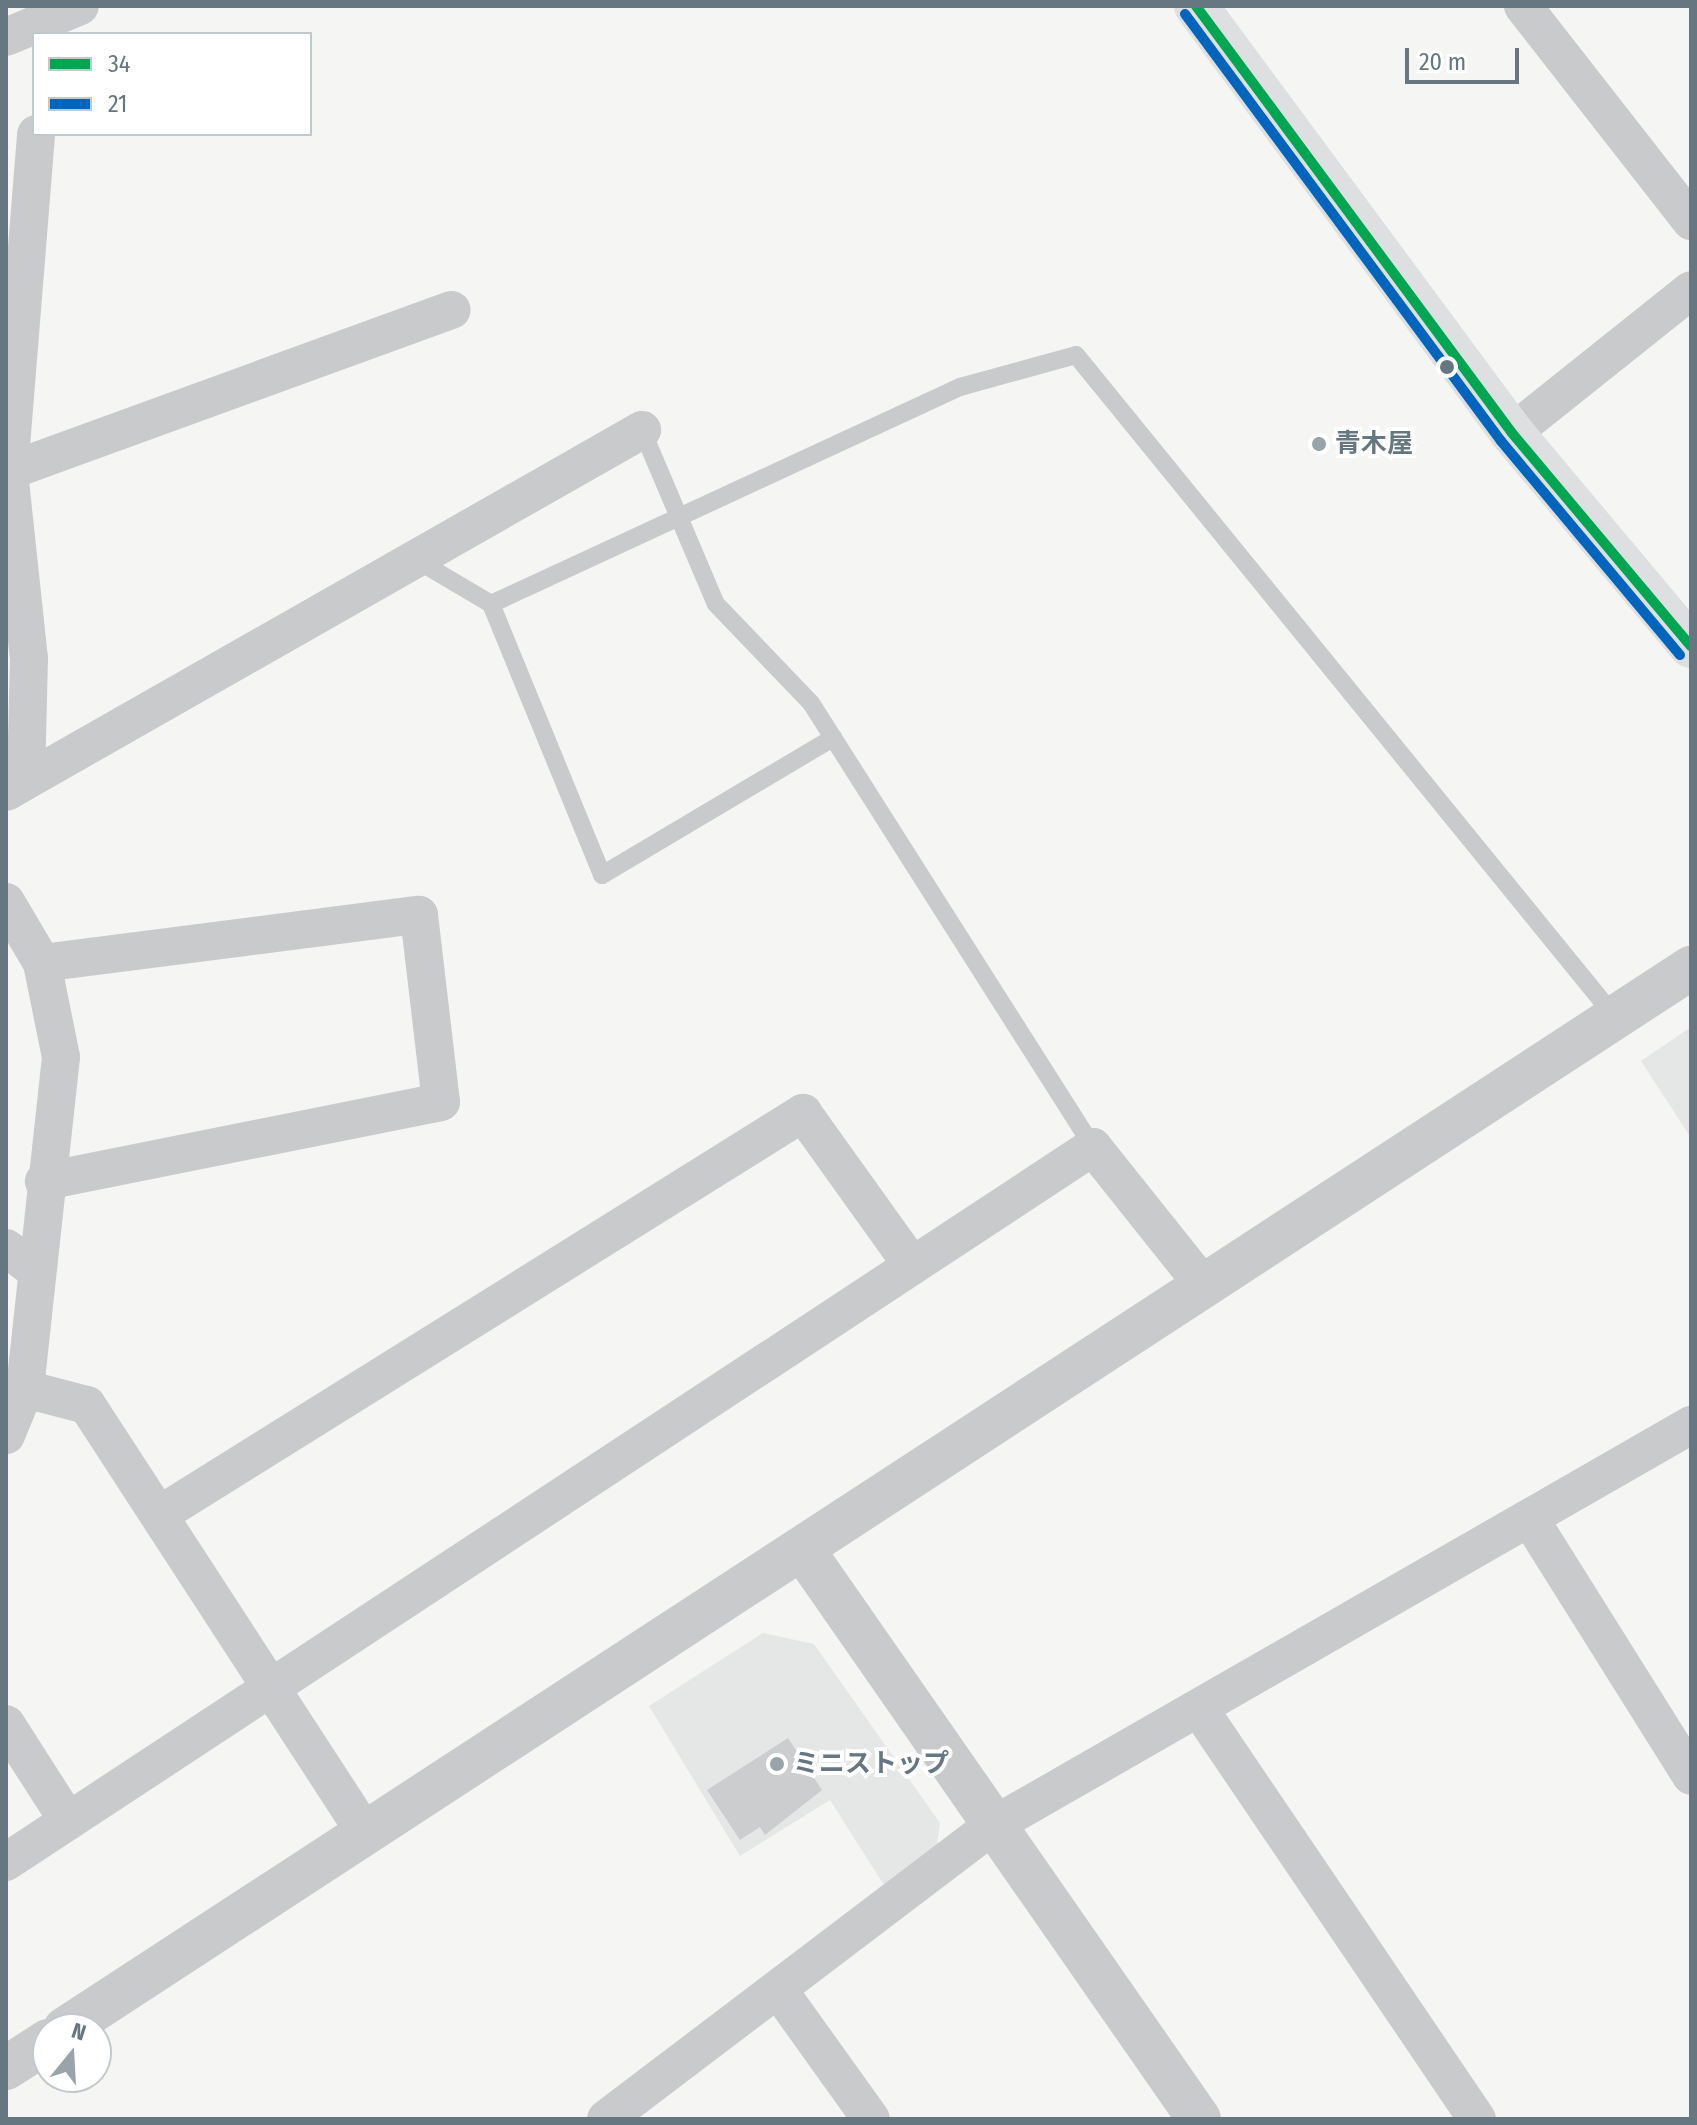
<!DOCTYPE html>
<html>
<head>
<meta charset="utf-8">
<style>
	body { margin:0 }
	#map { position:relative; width:1697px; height:2125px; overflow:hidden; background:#f5f5f4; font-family:"Fira Sans Condensed","Noto Sans JP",sans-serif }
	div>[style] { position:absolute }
	.built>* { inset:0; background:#e5e6e6 }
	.building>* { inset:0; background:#cccdce }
	.service>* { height:18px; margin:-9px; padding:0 9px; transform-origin:9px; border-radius:9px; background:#c9cacb }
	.minor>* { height:38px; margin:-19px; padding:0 19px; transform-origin:19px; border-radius:19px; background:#c9cacb }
	.tertiary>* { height:44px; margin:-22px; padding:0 22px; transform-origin:22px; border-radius:22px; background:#c9cacb }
	.primary>* { height:44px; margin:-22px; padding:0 22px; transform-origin:22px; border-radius:22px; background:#dedfe0 }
	.bus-1>* { height:10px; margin:-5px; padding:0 5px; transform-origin:5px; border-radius:5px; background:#00a651 }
	.bus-2>* { height:10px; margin:-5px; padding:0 5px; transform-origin:5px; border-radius:5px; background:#0065bd }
	.dots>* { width:22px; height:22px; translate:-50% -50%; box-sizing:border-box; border:4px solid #fff; border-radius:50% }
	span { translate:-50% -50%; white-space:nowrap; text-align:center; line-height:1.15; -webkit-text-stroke:8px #fff; paint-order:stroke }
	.poi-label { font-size:26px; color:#677782; font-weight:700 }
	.left { translate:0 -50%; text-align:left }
	.frame { position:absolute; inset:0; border:8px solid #677782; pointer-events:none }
	.legend { position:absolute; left:32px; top:32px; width:280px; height:104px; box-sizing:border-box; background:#fff; border:2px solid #c2c9cd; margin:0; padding:10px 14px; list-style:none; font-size:24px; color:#677782 }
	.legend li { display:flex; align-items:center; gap:16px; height:40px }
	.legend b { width:40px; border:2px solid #c2c9cd }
	.north { position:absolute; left:32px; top:2013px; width:80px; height:80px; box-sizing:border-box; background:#fff; border:2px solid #c2c9cd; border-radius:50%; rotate:18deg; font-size:22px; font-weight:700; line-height:32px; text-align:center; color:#677782 }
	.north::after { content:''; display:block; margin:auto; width:28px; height:36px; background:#99a3aa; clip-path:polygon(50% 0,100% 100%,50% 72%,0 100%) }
	.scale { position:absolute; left:1405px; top:48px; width:114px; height:36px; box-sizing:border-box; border:4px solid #677782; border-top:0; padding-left:10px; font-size:24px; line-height:28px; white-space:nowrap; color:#677782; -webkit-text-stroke:6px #fff; paint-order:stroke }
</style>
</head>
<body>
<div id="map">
	<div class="built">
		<i style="clip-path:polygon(1691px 1027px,1691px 1138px,1641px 1061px)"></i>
		<i style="clip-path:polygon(763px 1633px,814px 1644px,940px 1823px,937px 1845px,884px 1885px,830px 1800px,740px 1856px,649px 1706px)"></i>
	</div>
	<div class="building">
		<i style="clip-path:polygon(788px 1738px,822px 1790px,765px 1835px,760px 1827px,740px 1840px,707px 1790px)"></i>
	</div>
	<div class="service">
		<i style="left:642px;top:430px;width:189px;rotate:67deg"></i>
		<i style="left:716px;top:604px;width:137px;rotate:46.2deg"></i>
		<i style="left:811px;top:703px;width:526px;rotate:57.58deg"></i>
		<i style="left:415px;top:559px;width:88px;rotate:30.6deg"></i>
		<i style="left:491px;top:604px;width:293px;rotate:67.7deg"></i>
		<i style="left:602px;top:875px;width:269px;rotate:-30.7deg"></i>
		<i style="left:491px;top:604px;width:517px;rotate:-24.83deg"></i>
		<i style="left:960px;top:387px;width:120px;rotate:-15.4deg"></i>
		<i style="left:1076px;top:355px;width:854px;rotate:50.85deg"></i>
	</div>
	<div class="minor">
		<i style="left:1523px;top:6px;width:273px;rotate:52deg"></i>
		<i style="left:6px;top:37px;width:80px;rotate:-22.7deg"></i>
		<i style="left:1512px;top:433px;width:229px;rotate:-38.6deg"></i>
		<i style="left:9px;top:471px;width:471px;rotate:-20deg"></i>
		<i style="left:8px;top:791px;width:21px;rotate:-31deg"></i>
		<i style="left:26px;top:780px;width:121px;rotate:-88.6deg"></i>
		<i style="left:29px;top:659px;width:189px;rotate:-96.1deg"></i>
		<i style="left:9px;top:471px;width:338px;rotate:-85.4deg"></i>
		<i style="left:6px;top:792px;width:732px;rotate:-29.65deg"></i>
		<i style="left:6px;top:902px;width:71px;rotate:59.5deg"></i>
		<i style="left:42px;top:963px;width:96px;rotate:78.6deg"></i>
		<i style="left:61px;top:1057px;width:334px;rotate:96.2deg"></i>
		<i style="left:25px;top:1389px;width:50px;rotate:112.4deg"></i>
		<i style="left:42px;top:963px;width:380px;rotate:-7.3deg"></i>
		<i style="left:419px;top:915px;width:188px;rotate:83.3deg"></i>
		<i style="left:441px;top:1102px;width:405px;rotate:168.7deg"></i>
		<i style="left:6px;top:1248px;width:38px;rotate:37deg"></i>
		<i style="left:25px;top:1389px;width:64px;rotate:14.5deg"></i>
		<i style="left:87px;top:1405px;width:508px;rotate:56.97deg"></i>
		<i style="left:162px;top:1513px;width:756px;rotate:-31.97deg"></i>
		<i style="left:803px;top:1113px;width:187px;rotate:54.4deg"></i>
		<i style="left:1530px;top:1519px;width:303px;rotate:57.9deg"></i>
		<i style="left:1200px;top:1710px;width:494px;rotate:55.9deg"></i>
		<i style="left:6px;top:1724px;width:115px;rotate:57.4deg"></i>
		<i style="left:6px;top:1862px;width:1301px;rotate:-33.34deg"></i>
		<i style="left:1093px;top:1147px;width:176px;rotate:51.4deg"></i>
		<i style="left:780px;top:1992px;width:156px;rotate:54.4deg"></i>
		<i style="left:606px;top:2119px;width:487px;rotate:-37.2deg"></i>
		<i style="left:994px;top:1825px;width:804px;rotate:-29.85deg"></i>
	</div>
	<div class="tertiary">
		<i style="left:803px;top:1550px;width:693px;rotate:55.16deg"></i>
		<i style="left:65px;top:2029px;width:1942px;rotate:-33.13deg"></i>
		<i style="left:6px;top:2068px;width:50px;rotate:-32.7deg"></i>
	</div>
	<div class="primary">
		<i style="left:1196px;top:6px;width:531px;rotate:53.5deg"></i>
		<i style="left:1512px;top:433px;width:278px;rotate:50deg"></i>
	</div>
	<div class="bus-1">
		<i style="left:1196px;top:6px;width:531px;rotate:53.5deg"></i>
		<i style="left:1512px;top:433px;width:278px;rotate:50deg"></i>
	</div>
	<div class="bus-2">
		<i style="left:1185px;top:14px;width:531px;rotate:53.5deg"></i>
		<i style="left:1501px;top:441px;width:279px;rotate:50.1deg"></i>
	</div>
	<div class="dots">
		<i style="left:1447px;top:367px;background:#677782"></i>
		<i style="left:1319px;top:444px;background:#99a3aa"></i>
		<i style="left:777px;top:1764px;background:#99a3aa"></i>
	</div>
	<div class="poi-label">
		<span class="left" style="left:1335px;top:444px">青木屋</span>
		<span class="left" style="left:793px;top:1764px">ミニストップ</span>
	</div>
	<div class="frame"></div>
	<ul class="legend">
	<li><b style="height:10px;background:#00a651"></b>34</li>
	<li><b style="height:10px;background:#0065bd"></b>21</li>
	</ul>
	<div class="north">N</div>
	<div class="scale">20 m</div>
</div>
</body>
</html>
